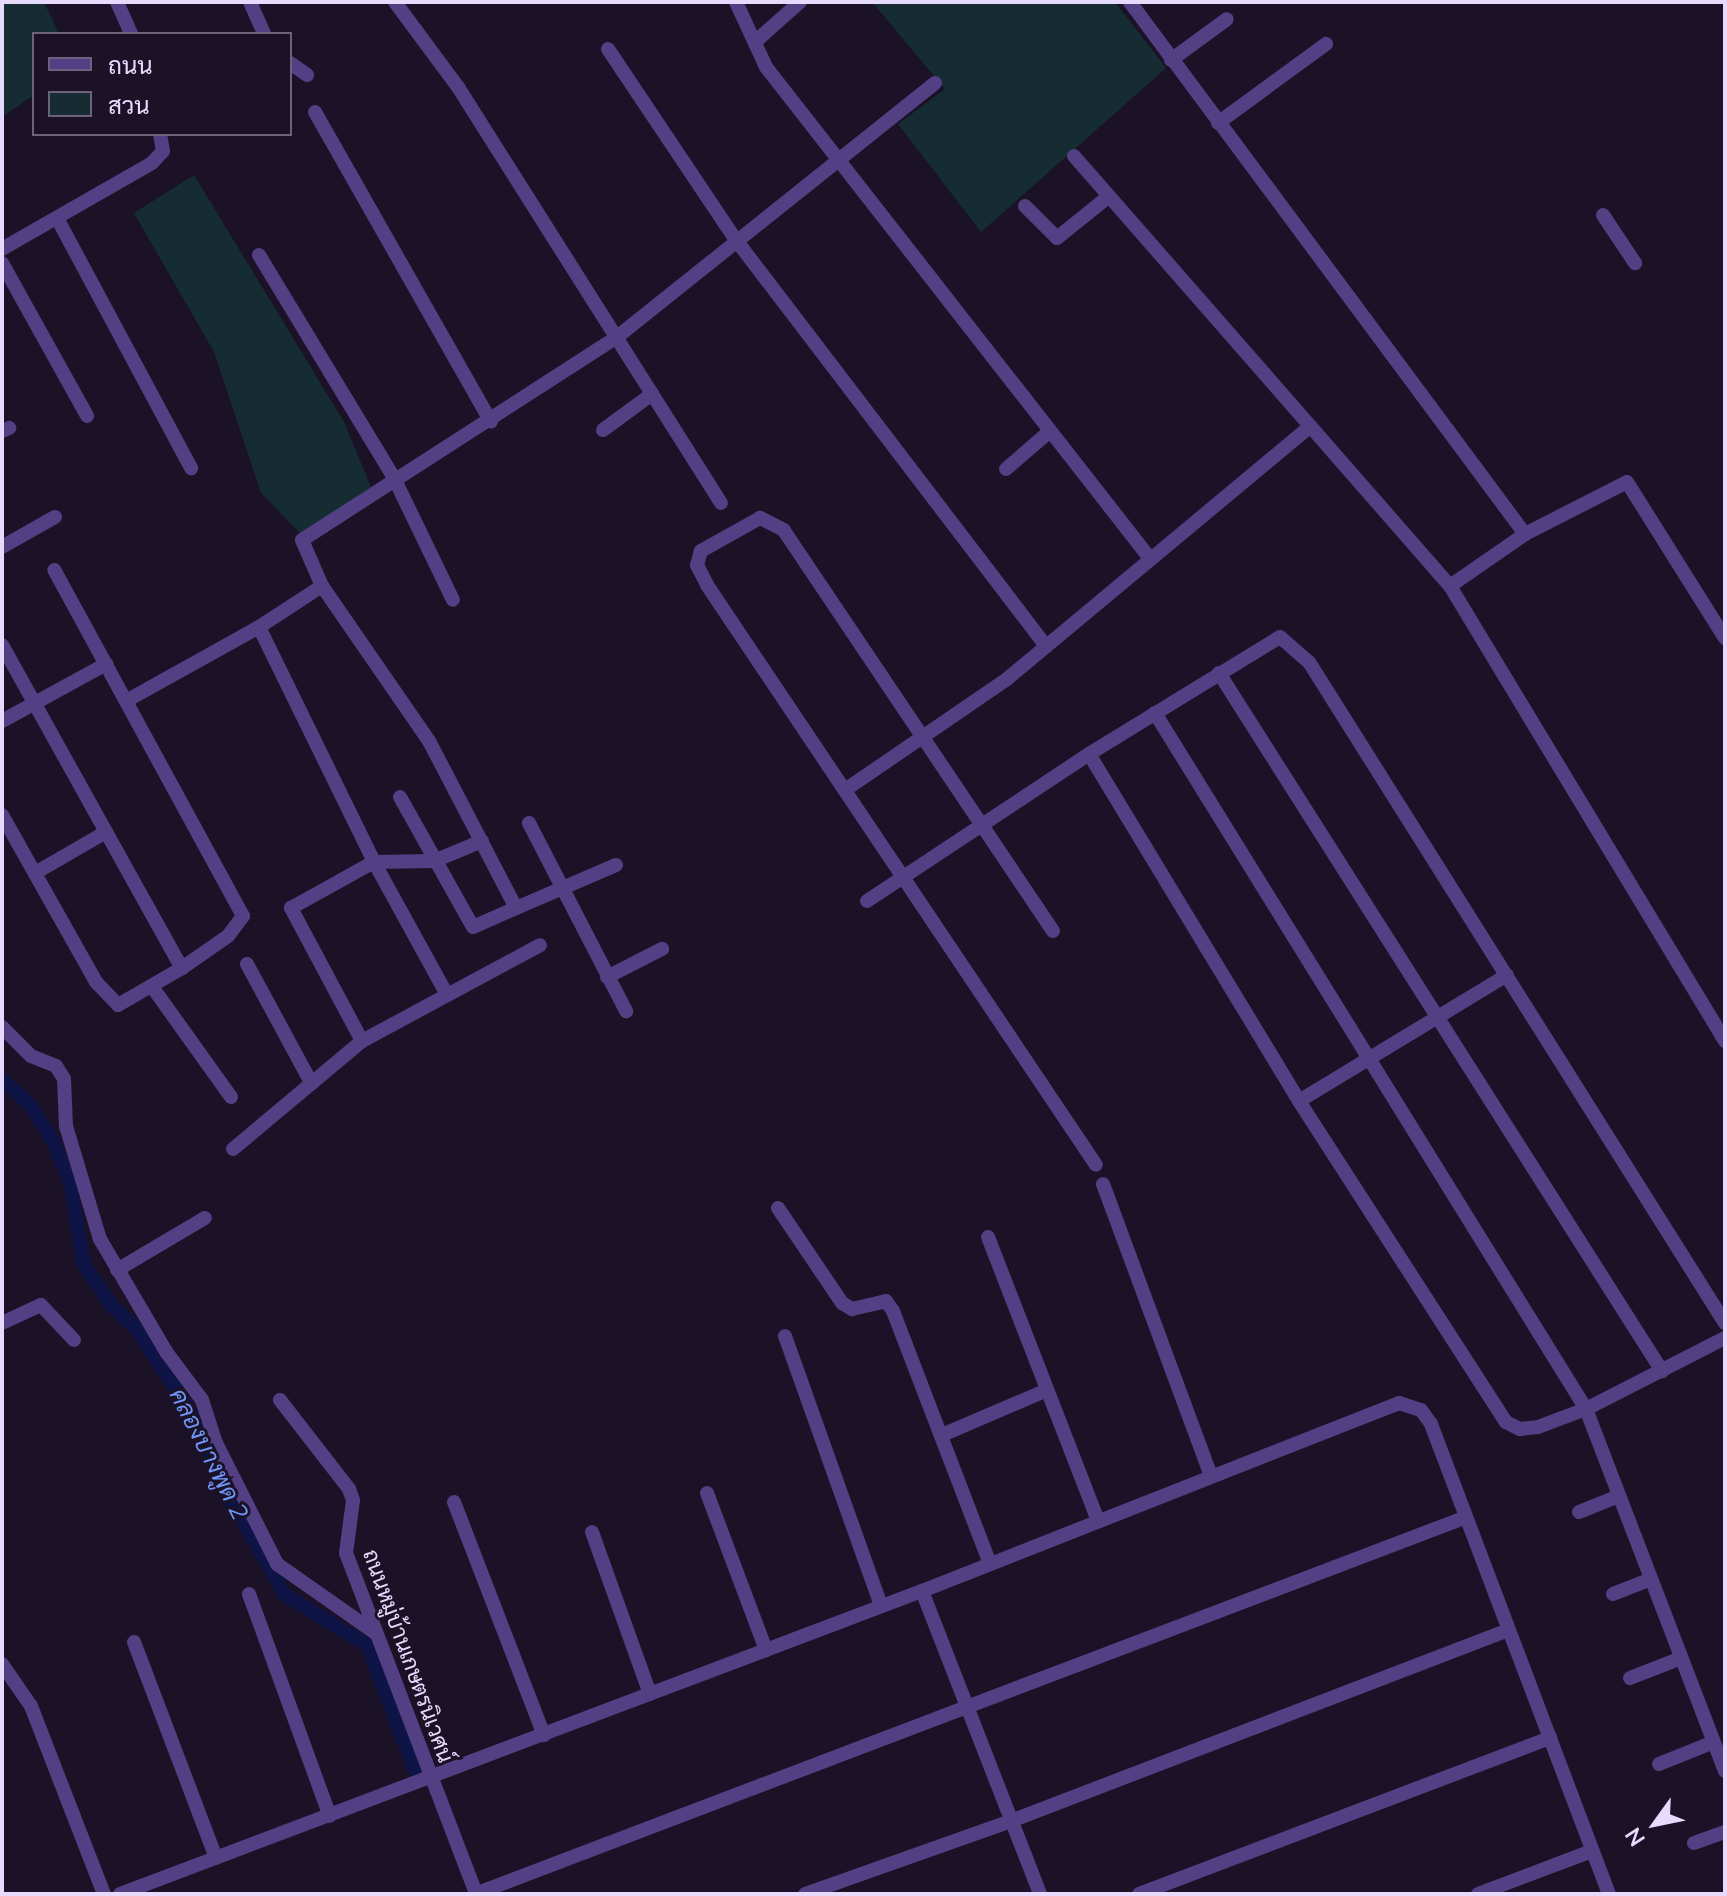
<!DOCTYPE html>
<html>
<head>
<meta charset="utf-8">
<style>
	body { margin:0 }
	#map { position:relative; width:1727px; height:1896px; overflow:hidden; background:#1b1228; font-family:Mulish,Sarabun,sans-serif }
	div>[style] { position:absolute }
	.green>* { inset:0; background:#152c32 }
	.canal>* { height:14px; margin:-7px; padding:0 7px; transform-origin:7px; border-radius:7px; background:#0e1445 }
	.minor>* { height:14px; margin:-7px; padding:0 7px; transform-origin:7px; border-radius:7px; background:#534084 }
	span { translate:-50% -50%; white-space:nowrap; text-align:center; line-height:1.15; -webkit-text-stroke:6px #1b1228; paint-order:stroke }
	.street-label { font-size:22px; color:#e7dbfd }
	.water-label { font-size:24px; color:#6f96f7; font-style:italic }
	.frame { position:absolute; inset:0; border:4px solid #e7dbfd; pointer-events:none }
	.legend { position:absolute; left:32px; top:32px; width:260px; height:104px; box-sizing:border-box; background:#1b1228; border:2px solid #6d627d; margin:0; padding:10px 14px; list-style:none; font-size:24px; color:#e7dbfd }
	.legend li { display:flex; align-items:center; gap:16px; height:40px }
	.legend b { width:40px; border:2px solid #6d627d }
	.north { position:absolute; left:1615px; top:1784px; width:80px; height:80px; -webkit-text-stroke:6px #1b1228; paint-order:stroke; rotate:237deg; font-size:22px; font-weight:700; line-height:32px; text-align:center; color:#e7dbfd }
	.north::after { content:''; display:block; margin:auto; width:28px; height:36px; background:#e7dbfd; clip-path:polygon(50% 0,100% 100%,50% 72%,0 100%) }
</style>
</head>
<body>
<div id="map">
	<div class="green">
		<i style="clip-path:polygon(2px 2px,44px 2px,59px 34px,34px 34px,34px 95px,2px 117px)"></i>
		<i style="clip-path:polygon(872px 2px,1115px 2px,1166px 68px,981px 232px,898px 124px,945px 89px)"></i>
		<i style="clip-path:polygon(194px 175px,344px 422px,371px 487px,303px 536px,261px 493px,214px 352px,134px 213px)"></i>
	</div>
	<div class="canal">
		<i style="left:2px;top:1079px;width:40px;rotate:43deg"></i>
		<i style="left:31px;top:1106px;width:44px;rotate:58.1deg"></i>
		<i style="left:54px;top:1143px;width:43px;rotate:68.2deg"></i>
		<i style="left:70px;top:1183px;width:83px;rotate:80.3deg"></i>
		<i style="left:84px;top:1265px;width:51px;rotate:55.4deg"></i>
		<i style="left:113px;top:1307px;width:28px;rotate:42deg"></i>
		<i style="left:134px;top:1326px;width:110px;rotate:56.5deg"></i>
		<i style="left:195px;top:1418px;width:71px;rotate:67.8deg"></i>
		<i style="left:222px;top:1484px;width:128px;rotate:60.4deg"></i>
		<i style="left:285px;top:1595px;width:96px;rotate:31.4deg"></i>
		<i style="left:367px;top:1645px;width:134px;rotate:69deg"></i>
	</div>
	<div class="minor">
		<i style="left:117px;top:2px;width:35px;rotate:66deg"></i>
		<i style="left:250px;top:2px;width:35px;rotate:66deg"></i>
		<i style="left:395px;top:2px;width:106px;rotate:53.5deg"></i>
		<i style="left:458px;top:87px;width:492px;rotate:57.7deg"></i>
		<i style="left:736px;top:2px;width:72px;rotate:65.2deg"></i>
		<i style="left:766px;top:67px;width:621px;rotate:52deg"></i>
		<i style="left:1130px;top:2px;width:663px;rotate:53.41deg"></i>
		<i style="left:756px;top:41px;width:59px;rotate:-41.6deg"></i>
		<i style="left:608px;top:49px;width:230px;rotate:56.2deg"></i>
		<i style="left:736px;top:240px;width:511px;rotate:52.64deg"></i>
		<i style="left:1171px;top:60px;width:69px;rotate:-36.2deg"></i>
		<i style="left:290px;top:63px;width:21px;rotate:35deg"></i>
		<i style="left:315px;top:112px;width:356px;rotate:60.4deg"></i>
		<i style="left:1218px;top:123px;width:134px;rotate:-36.2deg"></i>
		<i style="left:1074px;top:156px;width:571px;rotate:48.83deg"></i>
		<i style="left:1450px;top:586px;width:532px;rotate:58.85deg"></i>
		<i style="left:1025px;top:206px;width:45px;rotate:45deg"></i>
		<i style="left:1057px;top:238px;width:65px;rotate:-38.8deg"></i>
		<i style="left:1603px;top:215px;width:58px;rotate:56.3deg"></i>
		<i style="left:57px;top:218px;width:284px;rotate:61.8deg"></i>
		<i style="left:2px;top:249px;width:173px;rotate:-29.8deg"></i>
		<i style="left:152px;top:163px;width:16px;rotate:-47deg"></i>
		<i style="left:163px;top:151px;width:17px;rotate:-100deg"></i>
		<i style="left:259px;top:255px;width:263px;rotate:58.8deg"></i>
		<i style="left:395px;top:480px;width:133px;rotate:64.2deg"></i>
		<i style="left:2px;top:263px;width:175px;rotate:60.9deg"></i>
		<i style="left:603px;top:430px;width:61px;rotate:-36.3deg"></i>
		<i style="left:2px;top:431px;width:8px;rotate:-23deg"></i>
		<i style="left:1006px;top:469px;width:58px;rotate:-40.8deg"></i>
		<i style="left:2px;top:547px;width:61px;rotate:-29.5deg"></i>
		<i style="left:322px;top:586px;width:75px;rotate:146.9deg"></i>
		<i style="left:259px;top:627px;width:262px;rotate:63.9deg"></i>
		<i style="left:374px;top:862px;width:152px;rotate:61.2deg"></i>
		<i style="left:1450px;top:586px;width:91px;rotate:-34.7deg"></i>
		<i style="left:1525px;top:534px;width:114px;rotate:-27deg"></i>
		<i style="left:1627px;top:482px;width:184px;rotate:57.9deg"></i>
		<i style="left:2px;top:645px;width:370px;rotate:60.9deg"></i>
		<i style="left:1219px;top:673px;width:827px;rotate:57.6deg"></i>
		<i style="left:126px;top:701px;width:152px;rotate:-29.1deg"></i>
		<i style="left:1155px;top:713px;width:819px;rotate:58.23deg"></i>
		<i style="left:1586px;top:1409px;width:388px;rotate:69deg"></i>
		<i style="left:2px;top:721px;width:119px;rotate:-28.7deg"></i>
		<i style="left:1089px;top:754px;width:406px;rotate:58.8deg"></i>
		<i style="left:1299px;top:1101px;width:382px;rotate:57.2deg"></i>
		<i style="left:1506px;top:1422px;width:16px;rotate:27deg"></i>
		<i style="left:1520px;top:1429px;width:18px;rotate:-6deg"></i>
		<i style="left:1538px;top:1427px;width:51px;rotate:-20.6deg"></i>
		<i style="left:1586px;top:1409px;width:156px;rotate:-27.1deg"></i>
		<i style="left:845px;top:790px;width:196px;rotate:-34.4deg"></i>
		<i style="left:1007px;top:679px;width:393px;rotate:-39.8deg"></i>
		<i style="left:400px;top:797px;width:149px;rotate:60.7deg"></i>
		<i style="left:473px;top:927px;width:47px;rotate:-23.8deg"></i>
		<i style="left:2px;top:815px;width:192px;rotate:60.6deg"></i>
		<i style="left:96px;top:982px;width:32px;rotate:46deg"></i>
		<i style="left:118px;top:1005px;width:74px;rotate:-30deg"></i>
		<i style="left:182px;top:968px;width:56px;rotate:-34.8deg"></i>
		<i style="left:228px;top:936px;width:25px;rotate:-53deg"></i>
		<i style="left:243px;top:916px;width:394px;rotate:-118.6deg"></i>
		<i style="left:529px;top:823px;width:212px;rotate:62.7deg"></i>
		<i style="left:616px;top:865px;width:109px;rotate:156.7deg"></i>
		<i style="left:516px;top:908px;width:188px;rotate:-117.5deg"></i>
		<i style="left:429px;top:741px;width:188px;rotate:-124.6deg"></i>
		<i style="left:322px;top:586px;width:50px;rotate:-113.5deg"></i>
		<i style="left:302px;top:540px;width:375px;rotate:-32.8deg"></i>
		<i style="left:617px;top:337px;width:407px;rotate:-38.6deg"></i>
		<i style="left:35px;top:873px;width:82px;rotate:-30deg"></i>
		<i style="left:867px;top:901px;width:266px;rotate:-33.5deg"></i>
		<i style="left:1089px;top:754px;width:224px;rotate:-31.5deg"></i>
		<i style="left:1280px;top:637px;width:38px;rotate:41deg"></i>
		<i style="left:1309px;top:662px;width:781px;rotate:57.82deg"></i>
		<i style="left:1053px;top:931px;width:483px;rotate:-123.9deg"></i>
		<i style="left:784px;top:530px;width:27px;rotate:-153deg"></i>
		<i style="left:760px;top:518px;width:68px;rotate:150.8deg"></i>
		<i style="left:701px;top:551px;width:15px;rotate:106deg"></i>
		<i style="left:697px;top:565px;width:22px;rotate:63deg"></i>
		<i style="left:707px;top:585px;width:698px;rotate:56.15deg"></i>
		<i style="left:247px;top:964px;width:136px;rotate:61.6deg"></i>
		<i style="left:607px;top:977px;width:62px;rotate:-27deg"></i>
		<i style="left:153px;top:988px;width:134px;rotate:54.4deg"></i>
		<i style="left:2px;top:1027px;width:41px;rotate:45deg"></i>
		<i style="left:31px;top:1056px;width:27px;rotate:22deg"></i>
		<i style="left:56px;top:1066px;width:15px;rotate:58deg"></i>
		<i style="left:64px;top:1079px;width:47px;rotate:87.6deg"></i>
		<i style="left:66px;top:1126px;width:118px;rotate:73.3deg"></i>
		<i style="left:100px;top:1239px;width:132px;rotate:59.6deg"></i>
		<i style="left:167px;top:1353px;width:59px;rotate:53.3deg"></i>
		<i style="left:202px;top:1400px;width:45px;rotate:72deg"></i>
		<i style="left:216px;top:1443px;width:136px;rotate:63.2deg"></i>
		<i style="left:277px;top:1564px;width:118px;rotate:35deg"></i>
		<i style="left:362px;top:1041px;width:151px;rotate:-118.1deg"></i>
		<i style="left:291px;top:908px;width:95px;rotate:-29deg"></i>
		<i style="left:374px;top:862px;width:60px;rotate:-1deg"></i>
		<i style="left:434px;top:861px;width:52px;rotate:-22.6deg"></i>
		<i style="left:1299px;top:1101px;width:243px;rotate:-31.2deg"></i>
		<i style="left:233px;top:1149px;width:168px;rotate:-39.9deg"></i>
		<i style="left:362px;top:1041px;width:202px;rotate:-28.3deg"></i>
		<i style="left:1103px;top:1184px;width:311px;rotate:69.7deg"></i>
		<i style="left:778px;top:1208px;width:115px;rotate:56deg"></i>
		<i style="left:842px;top:1303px;width:12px;rotate:31deg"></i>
		<i style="left:852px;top:1309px;width:35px;rotate:-13deg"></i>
		<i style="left:886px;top:1301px;width:12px;rotate:55deg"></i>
		<i style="left:893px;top:1311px;width:271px;rotate:69deg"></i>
		<i style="left:988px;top:1237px;width:305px;rotate:68.8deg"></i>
		<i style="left:117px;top:1270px;width:102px;rotate:-30.6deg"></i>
		<i style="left:2px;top:1323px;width:43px;rotate:-24.8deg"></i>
		<i style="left:41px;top:1305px;width:48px;rotate:46.7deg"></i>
		<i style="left:785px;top:1336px;width:286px;rotate:70.4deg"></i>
		<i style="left:280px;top:1400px;width:113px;rotate:52.2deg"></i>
		<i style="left:349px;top:1489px;width:12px;rotate:70deg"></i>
		<i style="left:353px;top:1500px;width:53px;rotate:97.5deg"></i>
		<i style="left:346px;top:1553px;width:365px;rotate:69.1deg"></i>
		<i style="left:942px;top:1435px;width:114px;rotate:-23.2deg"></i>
		<i style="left:707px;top:1493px;width:168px;rotate:69.4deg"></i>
		<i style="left:454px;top:1502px;width:250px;rotate:68.9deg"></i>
		<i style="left:1579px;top:1512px;width:43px;rotate:-21.8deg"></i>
		<i style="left:592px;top:1532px;width:172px;rotate:70.3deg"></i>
		<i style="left:922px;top:1591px;width:325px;rotate:68.7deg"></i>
		<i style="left:249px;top:1594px;width:236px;rotate:70deg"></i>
		<i style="left:1613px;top:1594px;width:41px;rotate:-21.5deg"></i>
		<i style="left:134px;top:1642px;width:231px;rotate:69.2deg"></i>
		<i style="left:2px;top:1664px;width:51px;rotate:55.4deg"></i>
		<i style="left:31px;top:1706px;width:202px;rotate:68.8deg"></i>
		<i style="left:1630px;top:1678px;width:55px;rotate:-21.4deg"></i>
		<i style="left:1659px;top:1764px;width:59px;rotate:-21.8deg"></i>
		<i style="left:1694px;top:1843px;width:33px;rotate:-20deg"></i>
		<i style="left:120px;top:1894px;width:857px;rotate:-20.7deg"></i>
		<i style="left:922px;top:1591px;width:513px;rotate:-21.51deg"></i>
		<i style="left:1399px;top:1403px;width:23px;rotate:18deg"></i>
		<i style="left:1421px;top:1410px;width:17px;rotate:54deg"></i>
		<i style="left:1431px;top:1424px;width:503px;rotate:69.26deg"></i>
		<i style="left:475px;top:1894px;width:1058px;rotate:-20.82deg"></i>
		<i style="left:805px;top:1894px;width:219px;rotate:-19.5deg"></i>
		<i style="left:1011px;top:1821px;width:530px;rotate:-21deg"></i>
		<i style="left:1139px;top:1894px;width:440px;rotate:-20.8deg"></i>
		<i style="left:1478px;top:1894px;width:122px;rotate:-20.7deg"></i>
	</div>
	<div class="street-label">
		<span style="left:408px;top:1656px;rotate:70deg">ถนนหมู่บ้านเกษตรนิเวศน์</span>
	</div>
	<div class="water-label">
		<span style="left:209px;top:1454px;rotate:63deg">คลองบางพูด 2</span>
	</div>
	<div class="frame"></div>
	<ul class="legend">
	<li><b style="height:10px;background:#534084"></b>ถนน</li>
	<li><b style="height:22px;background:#152c32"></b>สวน</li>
	</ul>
	<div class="north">N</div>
</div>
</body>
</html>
